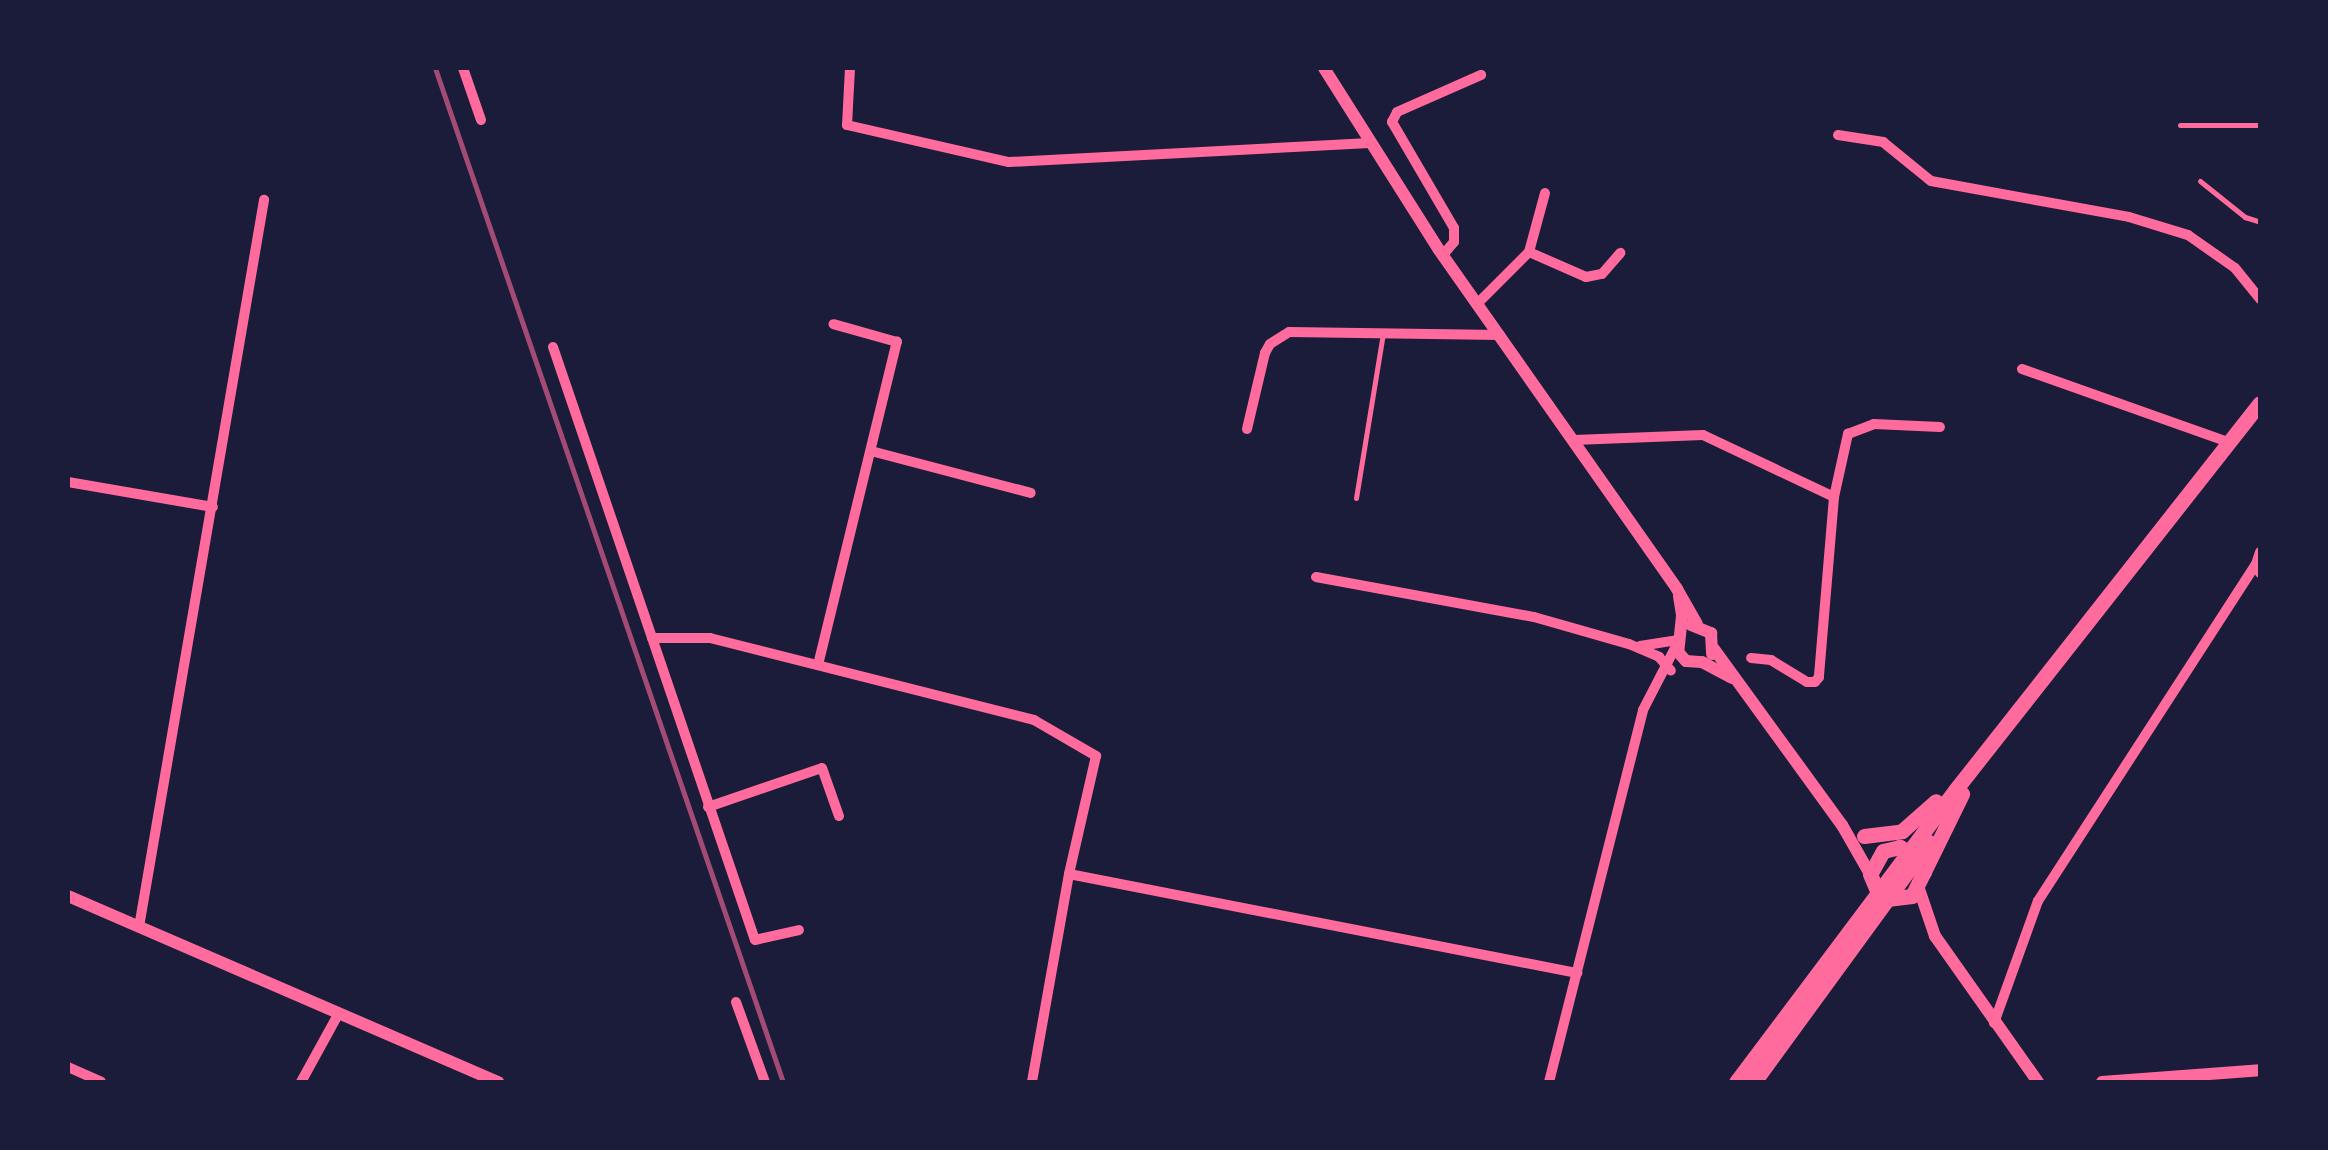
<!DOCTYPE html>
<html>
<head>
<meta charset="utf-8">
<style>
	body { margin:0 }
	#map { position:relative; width:2328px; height:1150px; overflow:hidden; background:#1b1b3a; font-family:Montserrat,sans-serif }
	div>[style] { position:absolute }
	.service>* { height:5px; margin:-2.5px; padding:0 2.5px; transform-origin:2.5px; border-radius:2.5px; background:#ff6b9d }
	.minor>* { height:10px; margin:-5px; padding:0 5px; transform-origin:5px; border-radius:5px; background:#ff6b9d }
	.tertiary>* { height:12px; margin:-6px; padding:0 6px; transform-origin:6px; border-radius:6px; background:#ff6b9d }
	.primary>* { height:15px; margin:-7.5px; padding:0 7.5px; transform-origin:7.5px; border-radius:7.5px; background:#ff6b9d }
	.rail>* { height:5px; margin:-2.5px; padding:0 2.5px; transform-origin:2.5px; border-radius:2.5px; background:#a44b75 }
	span { translate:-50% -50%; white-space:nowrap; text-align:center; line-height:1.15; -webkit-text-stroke:8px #1b1b3a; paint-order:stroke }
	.frame { position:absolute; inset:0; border:70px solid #1b1b3a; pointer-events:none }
</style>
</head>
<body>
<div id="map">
	<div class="service">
		<i style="left:2180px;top:125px;width:80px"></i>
		<i style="left:2200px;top:181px;width:58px;rotate:38.7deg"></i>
		<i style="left:2245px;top:217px;width:16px;rotate:18deg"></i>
		<i style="left:1356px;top:498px;width:167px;rotate:-80.7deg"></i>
	</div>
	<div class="minor">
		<i style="left:463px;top:68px;width:55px;rotate:70.9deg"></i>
		<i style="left:850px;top:68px;width:57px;rotate:93deg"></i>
		<i style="left:847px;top:125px;width:166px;rotate:12.9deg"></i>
		<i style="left:1009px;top:162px;width:361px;rotate:-3deg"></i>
		<i style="left:1838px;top:135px;width:46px;rotate:8.8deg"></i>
		<i style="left:1883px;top:142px;width:62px;rotate:39.1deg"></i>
		<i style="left:1931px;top:181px;width:201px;rotate:10.3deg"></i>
		<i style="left:2129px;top:217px;width:62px;rotate:17deg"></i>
		<i style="left:2188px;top:235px;width:57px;rotate:35.1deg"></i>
		<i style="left:2235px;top:268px;width:40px;rotate:51deg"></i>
		<i style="left:1529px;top:252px;width:62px;rotate:23.7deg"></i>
		<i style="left:1586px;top:277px;width:16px;rotate:-11deg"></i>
		<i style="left:1602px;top:274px;width:28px;rotate:-49deg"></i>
		<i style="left:1443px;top:255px;width:17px;rotate:-50deg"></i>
		<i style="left:1454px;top:242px;width:14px;rotate:-90deg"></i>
		<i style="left:1454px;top:228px;width:123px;rotate:-120.3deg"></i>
		<i style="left:1392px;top:122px;width:11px;rotate:-63deg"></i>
		<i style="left:1397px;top:112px;width:92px;rotate:-23.8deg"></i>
		<i style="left:1478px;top:303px;width:72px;rotate:-45deg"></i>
		<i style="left:1529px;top:252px;width:61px;rotate:-74.8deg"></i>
		<i style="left:553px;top:347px;width:626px;rotate:71.19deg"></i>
		<i style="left:755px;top:940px;width:45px;rotate:-12.8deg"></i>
		<i style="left:2022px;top:369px;width:219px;rotate:19.5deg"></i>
		<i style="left:1247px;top:429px;width:78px;rotate:-76.7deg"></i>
		<i style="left:1265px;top:353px;width:10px;rotate:-61deg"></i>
		<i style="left:1270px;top:344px;width:22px;rotate:-32deg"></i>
		<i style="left:1289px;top:332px;width:211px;rotate:0.8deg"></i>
		<i style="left:1574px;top:440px;width:129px;rotate:-2.2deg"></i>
		<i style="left:1703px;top:435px;width:145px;rotate:25.3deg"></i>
		<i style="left:1834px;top:497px;width:181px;rotate:94.8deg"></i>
		<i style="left:1819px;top:677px;width:6px;rotate:129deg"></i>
		<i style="left:1815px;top:682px;width:8px;rotate:180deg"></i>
		<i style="left:1807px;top:682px;width:42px;rotate:-148.6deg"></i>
		<i style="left:1771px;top:660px;width:20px;rotate:-174deg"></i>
		<i style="left:871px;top:451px;width:165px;rotate:14.7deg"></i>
		<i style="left:68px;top:482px;width:147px;rotate:9.8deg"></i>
		<i style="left:1834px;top:497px;width:65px;rotate:-77.5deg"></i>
		<i style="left:1848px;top:434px;width:28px;rotate:-21deg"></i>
		<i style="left:1874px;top:424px;width:66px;rotate:2.6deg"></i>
		<i style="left:2260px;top:552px;width:13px;rotate:108deg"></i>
		<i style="left:2256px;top:564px;width:10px;rotate:66deg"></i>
		<i style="left:1316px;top:577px;width:222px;rotate:10.4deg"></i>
		<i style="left:1534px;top:617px;width:99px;rotate:15.9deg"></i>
		<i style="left:1629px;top:644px;width:33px;rotate:23deg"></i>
		<i style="left:1659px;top:657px;width:18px;rotate:49deg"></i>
		<i style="left:652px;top:638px;width:58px"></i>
		<i style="left:710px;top:638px;width:334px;rotate:14.2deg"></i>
		<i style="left:1034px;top:720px;width:72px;rotate:30.1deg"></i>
		<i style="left:1096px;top:756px;width:121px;rotate:102.9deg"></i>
		<i style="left:1069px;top:874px;width:211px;rotate:100.1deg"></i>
		<i style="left:1640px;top:646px;width:36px;rotate:-9deg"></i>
		<i style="left:818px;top:665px;width:333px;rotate:-76.3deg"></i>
		<i style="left:897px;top:342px;width:66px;rotate:-164.3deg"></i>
		<i style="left:708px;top:807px;width:120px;rotate:-18.9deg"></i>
		<i style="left:822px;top:768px;width:51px;rotate:70.5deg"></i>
		<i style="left:1069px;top:874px;width:518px;rotate:11.03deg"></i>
		<i style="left:139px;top:927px;width:738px;rotate:-80.24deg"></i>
		<i style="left:736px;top:1002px;width:85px;rotate:70.1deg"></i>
		<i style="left:1994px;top:1023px;width:130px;rotate:-70.2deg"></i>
		<i style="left:2038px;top:901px;width:401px;rotate:-57.1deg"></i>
		<i style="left:68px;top:1067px;width:36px;rotate:24deg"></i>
		<i style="left:301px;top:1082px;width:79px;rotate:-61.2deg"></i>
		<i style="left:1549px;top:1082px;width:384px;rotate:-75.8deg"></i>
		<i style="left:1643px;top:710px;width:72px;rotate:-62.7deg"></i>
	</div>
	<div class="tertiary">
		<i style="left:1324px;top:68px;width:215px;rotate:57.7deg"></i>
		<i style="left:1439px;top:250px;width:414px;rotate:54.9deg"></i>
		<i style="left:1677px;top:589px;width:40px;rotate:60.3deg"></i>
		<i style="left:1679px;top:596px;width:20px;rotate:81deg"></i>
		<i style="left:1682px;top:616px;width:36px;rotate:96deg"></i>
		<i style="left:1678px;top:652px;width:12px;rotate:48deg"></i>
		<i style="left:1686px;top:661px;width:16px;rotate:4deg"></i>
		<i style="left:1702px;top:662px;width:34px;rotate:28deg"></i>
		<i style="left:1691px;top:625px;width:22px;rotate:22deg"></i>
		<i style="left:1711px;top:633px;width:21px;rotate:87deg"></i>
		<i style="left:1714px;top:649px;width:218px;rotate:54deg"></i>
		<i style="left:1842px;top:825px;width:56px;rotate:60.3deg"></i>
		<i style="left:1919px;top:889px;width:50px;rotate:71.2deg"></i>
		<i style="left:1935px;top:936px;width:179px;rotate:54.8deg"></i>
		<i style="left:68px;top:896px;width:469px;rotate:23.4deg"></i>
		<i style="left:2102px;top:1082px;width:158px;rotate:-4.3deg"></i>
	</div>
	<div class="primary">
		<i style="left:1864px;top:836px;width:38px;rotate:-7deg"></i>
		<i style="left:1902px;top:831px;width:45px;rotate:-41.4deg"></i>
		<i style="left:1924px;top:872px;width:16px;rotate:-112deg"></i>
		<i style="left:1918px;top:857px;width:21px;rotate:-151deg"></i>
		<i style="left:1900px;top:847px;width:17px;rotate:167deg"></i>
		<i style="left:1883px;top:851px;width:26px;rotate:119deg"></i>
		<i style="left:1870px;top:874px;width:21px;rotate:67deg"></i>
		<i style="left:1878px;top:893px;width:11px;rotate:34deg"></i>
		<i style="left:1887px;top:899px;width:25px;rotate:-7deg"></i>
		<i style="left:1912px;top:896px;width:114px;rotate:-63.9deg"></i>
		<i style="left:1736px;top:1082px;width:366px;rotate:-53.1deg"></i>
		<i style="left:1956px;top:789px;width:491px;rotate:-51.8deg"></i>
		<i style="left:1754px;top:1082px;width:297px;rotate:-53.9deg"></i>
	</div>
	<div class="rail">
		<i style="left:435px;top:68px;width:1072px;rotate:71.06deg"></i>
	</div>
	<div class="frame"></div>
</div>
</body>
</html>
